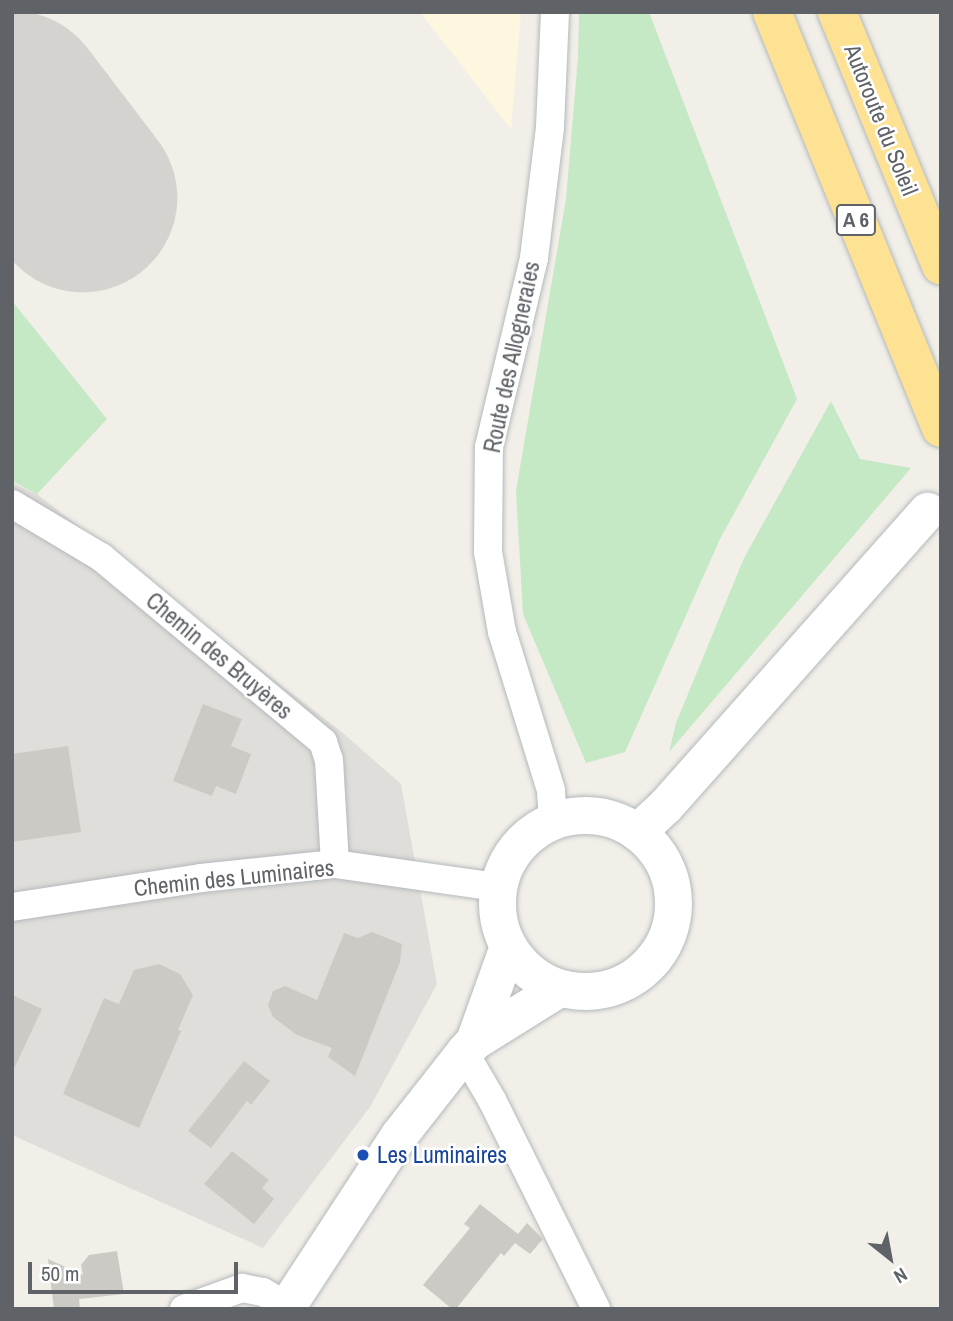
<!DOCTYPE html>
<html>
<head>
<meta charset="utf-8">
<style>
	body { margin:0 }
	#map { position:relative; width:953px; height:1321px; overflow:hidden; background:#f1efe8; font-family:"Archivo Narrow",sans-serif }
	div>[style] { position:absolute }
	.commercial>* { inset:0; background:#fef7e0 }
	.industrial>* { inset:0; background:#e0deda }
	.green>* { inset:0; background:#c5e8c5 }
	.runway>* { height:189px; margin:-94.5px; padding:0 94.5px; transform-origin:94.5px; border-radius:94.5px; background:#d4d3d0 }
	.building>* { inset:0; background:#cccac5 }
	.roads { filter:drop-shadow(0 0 2px #b5b8bc) drop-shadow(0 0 2px #b5b8bc) }
	.minor>* { height:28px; margin:-14px; padding:0 14px; transform-origin:14px; border-radius:14px; background:#fff }
	.tertiary>* { height:37px; margin:-18.5px; padding:0 18.5px; transform-origin:18.5px; border-radius:18.5px; background:#fff }
	.tertiary>.ring { margin:-18.5px; padding:0; box-sizing:content-box; background:none; border:37px solid #fff; border-radius:50% }
	.motorway>* { height:38px; margin:-19px; padding:0 19px; transform-origin:19px; border-radius:19px; background:#fde293 }
	.dots>* { width:19px; height:19px; translate:-50% -50%; box-sizing:border-box; border:4px solid #fff; border-radius:50% }
	span { translate:-50% -50%; white-space:nowrap; text-align:center; line-height:1.15; -webkit-text-stroke:5px #fff; paint-order:stroke }
	.shield-label span { padding:2px 5px; background:#fff; border:2px solid; border-radius:5px; -webkit-text-stroke-width:0 }
	.shield-label { font-size:21px; color:#5f6368; font-weight:700 }
	.street-label { font-size:23px; color:#5f6368 }
	.transit-label { font-size:23px; color:#164399 }
	.left { translate:0 -50%; text-align:left }
	.frame { position:absolute; inset:0; border:14px solid #5f6368; pointer-events:none }
	.north { position:absolute; left:855px; top:1223px; width:70px; height:70px; -webkit-text-stroke:5px #fff; paint-order:stroke; rotate:149deg; font-size:19px; font-weight:700; line-height:28px; text-align:center; color:#5f6368 }
	.north::after { content:''; display:block; margin:auto; width:24px; height:32px; background:#5f6368; clip-path:polygon(50% 0,100% 100%,50% 72%,0 100%) }
	.scale { position:absolute; left:28px; top:1262px; width:210px; height:32px; box-sizing:border-box; border:4px solid #5f6368; border-top:0; padding-left:9px; font-size:21px; line-height:24px; white-space:nowrap; color:#5f6368; -webkit-text-stroke:5px #fff; paint-order:stroke }
</style>
</head>
<body>
<div id="map">
	<div class="commercial">
		<i style="clip-path:polygon(420px 12px,521px 12px,511px 129px)"></i>
	</div>
	<div class="industrial">
		<i style="clip-path:polygon(12px 483px,37px 494px,344px 734px,401px 784px,437px 984px,370px 1107px,263px 1248px,12px 1135px)"></i>
	</div>
	<div class="green">
		<i style="clip-path:polygon(579px 12px,649px 12px,797px 399px,720px 539px,625px 752px,586px 763px,523px 614px,516px 491px,566px 199px,578px 57px)"></i>
		<i style="clip-path:polygon(12px 301px,107px 419px,37px 494px,12px 481px)"></i>
		<i style="clip-path:polygon(831px 401px,860px 459px,911px 468px,669px 752px,676px 723px,744px 558px)"></i>
	</div>
	<div class="runway">
		<i style="left:12px;top:105px;width:116px;rotate:52.7deg"></i>
	</div>
	<div class="building">
		<i style="clip-path:polygon(203px 704px,242px 719px,231px 746px,251px 754px,236px 794px,216px 786px,212px 796px,173px 781px)"></i>
		<i style="clip-path:polygon(68px 746px,81px 832px,12px 842px,12px 754px)"></i>
		<i style="clip-path:polygon(372px 932px,402px 944px,400px 962px,355px 1076px,328px 1057px,332px 1048px,297px 1035px,273px 1017px,268px 1005px,273px 991px,285px 986px,317px 1000px,344px 933px,358px 938px)"></i>
		<i style="clip-path:polygon(159px 964px,180px 974px,193px 995px,178px 1030px,181px 1031px,139px 1128px,63px 1094px,104px 998px,119px 1004px,134px 970px)"></i>
		<i style="clip-path:polygon(12px 995px,42px 1009px,12px 1073px)"></i>
		<i style="clip-path:polygon(244px 1061px,270px 1081px,251px 1105px,247px 1101px,211px 1148px,188px 1131px)"></i>
		<i style="clip-path:polygon(232px 1151px,269px 1180px,262px 1188px,274px 1199px,254px 1224px,204px 1184px)"></i>
		<i style="clip-path:polygon(480px 1204px,518px 1234px,527px 1223px,543px 1239px,530px 1254px,515px 1243px,504px 1256px,501px 1253px,456px 1309px,452px 1309px,423px 1285px,470px 1228px,464px 1224px)"></i>
		<i style="clip-path:polygon(117px 1251px,124px 1294px,79px 1299px,80px 1309px,54px 1309px,48px 1259px,83px 1275px,81px 1265px,89px 1255px)"></i>
	</div>
	<div class="roads">
		<div class="minor">
			<i style="left:12px;top:504px;width:104px;rotate:30.8deg"></i>
			<i style="left:101px;top:557px;width:289px;rotate:39.8deg"></i>
			<i style="left:323px;top:742px;width:19px;rotate:72deg"></i>
			<i style="left:329px;top:760px;width:104px;rotate:86.7deg"></i>
			<i style="left:553px;top:820px;width:30px;rotate:-94deg"></i>
			<i style="left:551px;top:790px;width:165px;rotate:-107.2deg"></i>
			<i style="left:502px;top:632px;width:81px;rotate:-99.9deg"></i>
			<i style="left:488px;top:552px;width:105px;rotate:-89.5deg"></i>
			<i style="left:489px;top:447px;width:194px;rotate:-76.6deg"></i>
			<i style="left:534px;top:258px;width:132px;rotate:-83deg"></i>
			<i style="left:550px;top:127px;width:115px;rotate:-87.5deg"></i>
			<i style="left:12px;top:907px;width:191px;rotate:-8.7deg"></i>
			<i style="left:201px;top:878px;width:135px;rotate:-6deg"></i>
			<i style="left:335px;top:864px;width:164px;rotate:8.1deg"></i>
			<i style="left:464px;top:1052px;width:56px;rotate:59.7deg"></i>
			<i style="left:492px;top:1100px;width:233px;rotate:63.5deg"></i>
			<i style="left:184px;top:1309px;width:62px;rotate:-19.9deg"></i>
			<i style="left:242px;top:1288px;width:21px;rotate:11deg"></i>
			<i style="left:263px;top:1292px;width:28px;rotate:30deg"></i>
		</div>
		<div class="tertiary">
			<i class="ring" style="left:497px;top:815px;width:139px;height:139px"></i>
			<i style="left:638px;top:831px;width:37px;rotate:-43deg"></i>
			<i style="left:665px;top:806px;width:395px;rotate:-48.4deg"></i>
			<i style="left:474px;top:1041px;width:101px;rotate:-70.3deg"></i>
			<i style="left:285px;top:1309px;width:208px;rotate:-56.8deg"></i>
			<i style="left:399px;top:1135px;width:105px;rotate:-51.9deg"></i>
			<i style="left:464px;top:1052px;width:15px;rotate:-48deg"></i>
			<i style="left:474px;top:1041px;width:100px;rotate:-31.9deg"></i>
		</div>
		<div class="motorway">
			<i style="left:772px;top:12px;width:449px;rotate:67.9deg"></i>
			<i style="left:837px;top:12px;width:274px;rotate:67.7deg"></i>
		</div>
	</div>
	<div class="dots">
		<i style="left:363px;top:1155px;background:#1a4fb4"></i>
	</div>
	<div class="shield-label">
		<span style="left:856px;top:220px">A 6</span>
	</div>
	<div class="street-label">
		<span style="left:881px;top:120px;rotate:68deg">Autoroute du Soleil</span>
		<span style="left:512px;top:357px;rotate:-78deg">Route des Allogneraies</span>
		<span style="left:219px;top:656px;rotate:40deg">Chemin des Bruyères</span>
		<span style="left:234px;top:878px;rotate:-6deg">Chemin des Luminaires</span>
	</div>
	<div class="transit-label">
		<span class="left" style="left:377px;top:1155px">Les Luminaires</span>
	</div>
	<div class="frame"></div>
	<div class="north">N</div>
	<div class="scale">50 m</div>
</div>
</body>
</html>
